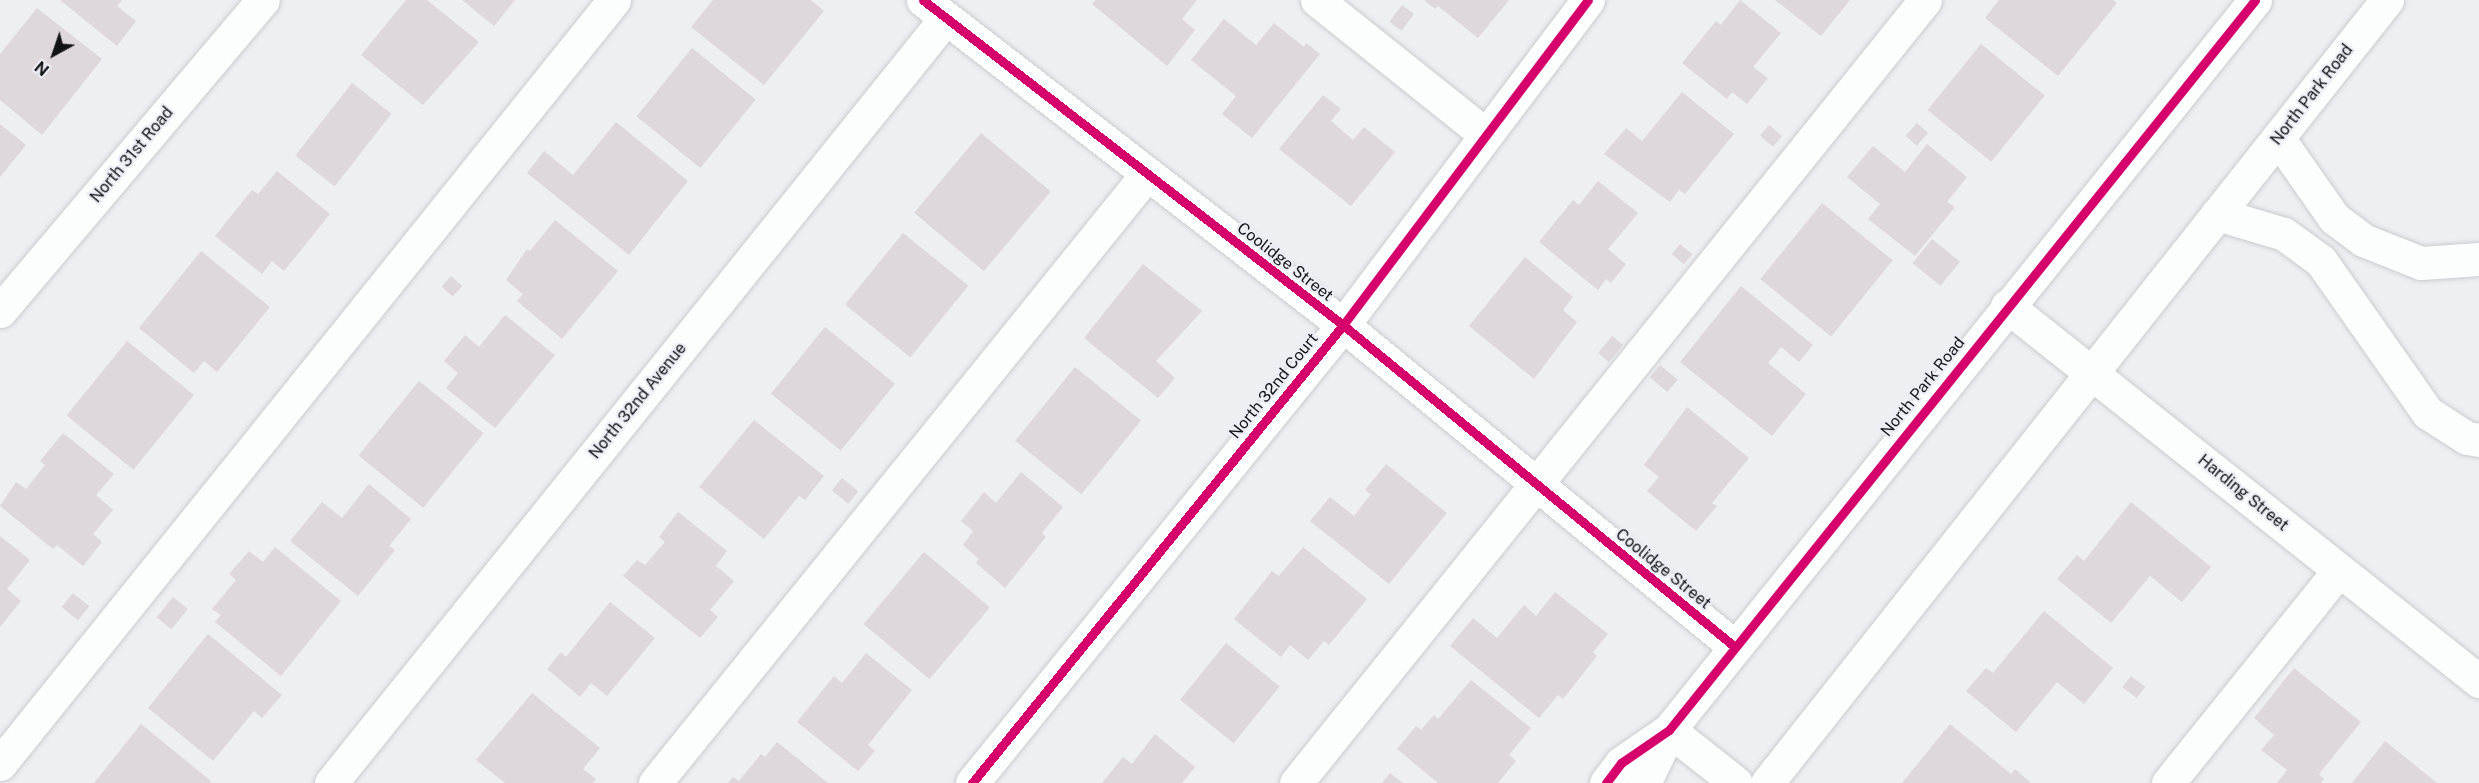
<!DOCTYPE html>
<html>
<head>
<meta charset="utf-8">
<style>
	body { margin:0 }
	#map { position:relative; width:2479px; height:783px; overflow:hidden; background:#edeff3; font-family:"Public Sans",sans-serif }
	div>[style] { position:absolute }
	.building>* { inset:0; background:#ded7dc; transform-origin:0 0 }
	.roads { filter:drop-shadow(0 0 2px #cbcccf) drop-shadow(0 0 2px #cbcccf) }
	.minor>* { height:33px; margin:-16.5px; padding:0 16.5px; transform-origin:16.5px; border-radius:16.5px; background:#fcfdfd }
	.cycleway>* { height:9px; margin:-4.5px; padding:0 4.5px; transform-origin:4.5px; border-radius:4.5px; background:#d6006c }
	span { translate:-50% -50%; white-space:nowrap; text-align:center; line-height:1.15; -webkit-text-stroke:4.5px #ebeef5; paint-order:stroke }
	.street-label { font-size:16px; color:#121315 }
	.north { position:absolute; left:24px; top:24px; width:60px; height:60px; -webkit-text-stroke:4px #ebeef5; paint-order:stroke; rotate:220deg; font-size:16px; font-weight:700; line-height:24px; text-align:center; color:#121315 }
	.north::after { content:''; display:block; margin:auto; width:21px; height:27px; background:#121315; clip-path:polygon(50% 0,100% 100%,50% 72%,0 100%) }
</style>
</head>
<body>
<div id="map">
	<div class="building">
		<i style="clip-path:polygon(60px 0,122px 0,117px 6px,136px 21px,117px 46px)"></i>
		<i style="clip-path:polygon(406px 0,427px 0,479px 42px,423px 105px,361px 55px)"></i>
		<i style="clip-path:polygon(462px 0,515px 0,494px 26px)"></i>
		<i style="clip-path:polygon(713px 0,811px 0,824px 11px,764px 85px,691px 27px)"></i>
		<i style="clip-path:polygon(1095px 0,1197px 0,1182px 19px,1195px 30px,1167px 66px,1092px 4px)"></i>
		<i style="clip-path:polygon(1424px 0,1509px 0,1478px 38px,1438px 6px,1435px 9px)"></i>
		<i style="clip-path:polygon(1740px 0,1781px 33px,1753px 67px,1768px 78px,1747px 104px,1732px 92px,1727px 99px,1682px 63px,1716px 21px,1721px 25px)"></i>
		<i style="clip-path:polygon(1775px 0,1850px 0,1821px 36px)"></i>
		<i style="clip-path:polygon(1999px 0,2113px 0,2117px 3px,2058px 76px,1985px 18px)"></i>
		<i style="left:1402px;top:5px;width:15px;height:21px;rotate:37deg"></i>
		<i style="clip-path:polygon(37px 8px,102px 59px,42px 135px,0 100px,0 54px)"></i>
		<i style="clip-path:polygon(1224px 19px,1256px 45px,1274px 23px,1304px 47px,1306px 43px,1320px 54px,1252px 138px,1222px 114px,1236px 96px,1191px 60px)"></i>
		<i style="left:1981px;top:44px;width:82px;height:85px;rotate:39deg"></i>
		<i style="left:692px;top:48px;width:82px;height:88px;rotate:39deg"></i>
		<i style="left:352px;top:83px;width:50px;height:92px;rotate:38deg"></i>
		<i style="clip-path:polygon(1682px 92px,1734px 134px,1685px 194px,1679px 190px,1670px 202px,1604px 154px,1626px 128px,1642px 141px)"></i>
		<i style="clip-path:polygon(1323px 95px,1341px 109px,1331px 121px,1353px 140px,1364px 127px,1395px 152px,1351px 206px,1279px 149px)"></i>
		<i style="clip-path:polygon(616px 122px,688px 181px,629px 255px,527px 173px,544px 151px,573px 175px)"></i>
		<i style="left:1917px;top:123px;width:15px;height:17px;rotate:42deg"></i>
		<i style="clip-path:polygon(0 124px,26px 145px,0 177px)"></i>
		<i style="left:1769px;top:125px;width:17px;height:14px;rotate:40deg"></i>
		<i style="left:981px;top:133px;width:91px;height:104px;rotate:40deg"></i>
		<i style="clip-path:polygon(1927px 144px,1967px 177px,1947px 202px,1955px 207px,1915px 256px,1868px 219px,1880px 204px,1847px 177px,1873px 146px,1905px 172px)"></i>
		<i style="clip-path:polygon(277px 171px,330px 214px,284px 271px,272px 261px,262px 274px,215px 236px,252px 190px,258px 194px)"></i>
		<i style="clip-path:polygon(1598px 181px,1638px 213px,1608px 249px,1626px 264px,1611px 283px,1606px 279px,1598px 290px,1539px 242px,1573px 200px,1579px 205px)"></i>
		<i style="left:1822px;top:203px;width:91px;height:98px;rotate:39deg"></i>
		<i style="clip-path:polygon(555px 220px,618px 271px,562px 339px,517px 301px,523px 294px,506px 280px,527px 249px,530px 251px)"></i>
		<i style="left:903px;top:233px;width:84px;height:92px;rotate:39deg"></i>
		<i style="left:1932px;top:239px;width:36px;height:31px;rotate:39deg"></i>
		<i style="left:1680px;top:244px;width:16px;height:13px;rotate:40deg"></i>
		<i style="clip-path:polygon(201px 251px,270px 307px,217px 372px,204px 361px,194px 373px,139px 328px)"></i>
		<i style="clip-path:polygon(1525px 257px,1573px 297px,1563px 310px,1577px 322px,1534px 379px,1469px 326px)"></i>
		<i style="clip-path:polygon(1143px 264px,1202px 311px,1156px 361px,1175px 378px,1158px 398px,1084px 338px)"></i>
		<i style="left:451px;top:276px;width:15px;height:14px;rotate:42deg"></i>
		<i style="clip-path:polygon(1741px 286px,1813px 345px,1799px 362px,1781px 347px,1768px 363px,1806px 394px,1772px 436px,1680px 362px)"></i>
		<i style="clip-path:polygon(505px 315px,555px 355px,495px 428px,446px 388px,458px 373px,444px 361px,465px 335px,479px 347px)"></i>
		<i style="left:825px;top:327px;width:90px;height:86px;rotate:39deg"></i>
		<i style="left:1612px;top:336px;width:14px;height:22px;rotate:39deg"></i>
		<i style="left:127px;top:341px;width:86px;height:96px;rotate:39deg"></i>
		<i style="left:1660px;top:365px;width:23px;height:16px;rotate:40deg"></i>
		<i style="left:1075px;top:367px;width:85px;height:95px;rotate:39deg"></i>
		<i style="left:419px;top:381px;width:83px;height:96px;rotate:39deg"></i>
		<i style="clip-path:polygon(1687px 407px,1749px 458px,1712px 503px,1717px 506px,1696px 531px,1647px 491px,1659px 477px,1644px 465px)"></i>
		<i style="clip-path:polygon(754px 420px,824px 476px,805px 500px,799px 496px,764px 539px,699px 487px)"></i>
		<i style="clip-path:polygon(63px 433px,114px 474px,96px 495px,113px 510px,93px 534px,102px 542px,83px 566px,57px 545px,53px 549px,0 506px,16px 482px,26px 489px,45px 465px,40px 461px)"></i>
		<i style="clip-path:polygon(1386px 464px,1447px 513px,1389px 584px,1310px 521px,1330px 497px,1354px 516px,1371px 494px,1365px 490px)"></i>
		<i style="clip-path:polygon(1021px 472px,1063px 507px,1042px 533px,1046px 537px,1005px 588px,976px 563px,979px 559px,963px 545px,973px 531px,961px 521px,984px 492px,996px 503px)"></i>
		<i style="left:842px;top:478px;width:21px;height:16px;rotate:39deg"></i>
		<i style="clip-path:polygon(369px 484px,411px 519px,389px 546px,395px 550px,358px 596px,290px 541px,322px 502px,342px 518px)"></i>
		<i style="clip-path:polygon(2131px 502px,2211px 567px,2182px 602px,2150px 576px,2111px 623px,2057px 579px,2077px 555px,2084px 561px)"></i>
		<i style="clip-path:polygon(678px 512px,727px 551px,716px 566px,734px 581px,710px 610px,718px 617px,700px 638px,623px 576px,637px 560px,645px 565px,665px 542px,659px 537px)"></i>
		<i style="clip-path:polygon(0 536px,30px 560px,7px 589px,21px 601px,0 627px)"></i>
		<i style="clip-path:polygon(275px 547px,341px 601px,281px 676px,215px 622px,221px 615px,212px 609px,236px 580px,229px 574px,249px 551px,263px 562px)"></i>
		<i style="clip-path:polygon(1303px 547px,1367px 599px,1329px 645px,1324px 641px,1308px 660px,1290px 645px,1281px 657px,1234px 619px,1272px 571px,1279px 576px)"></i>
		<i style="left:924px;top:552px;width:86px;height:94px;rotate:40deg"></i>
		<i style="clip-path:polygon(1555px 592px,1608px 634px,1593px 652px,1597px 656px,1563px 699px,1558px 695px,1539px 718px,1450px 646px,1473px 618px,1497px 638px,1524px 605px,1536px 616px)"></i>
		<i style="left:73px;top:593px;width:21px;height:18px;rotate:39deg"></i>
		<i style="left:173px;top:597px;width:19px;height:26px;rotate:39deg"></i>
		<i style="clip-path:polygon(610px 602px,655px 638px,607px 696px,591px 683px,580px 697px,547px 669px,561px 652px,566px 657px)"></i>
		<i style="clip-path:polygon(2044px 611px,2113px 668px,2084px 704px,2057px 682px,2016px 732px,1966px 691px,1986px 668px,1993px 673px)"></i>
		<i style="clip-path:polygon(208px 634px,282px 695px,262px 718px,254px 711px,213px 761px,148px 708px)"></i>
		<i style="left:1226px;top:643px;width:69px;height:73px;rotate:39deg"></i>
		<i style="clip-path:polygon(866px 653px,912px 690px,868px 745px,875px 751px,858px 771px,797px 722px,834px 676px,842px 683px)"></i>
		<i style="clip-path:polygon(2294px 668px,2361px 722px,2319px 774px,2324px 779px,2321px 783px,2277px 783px,2287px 770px,2261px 750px,2274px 735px,2254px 718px)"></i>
		<i style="left:2131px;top:676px;width:18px;height:14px;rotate:38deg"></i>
		<i style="clip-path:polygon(1471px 680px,1531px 728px,1509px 755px,1516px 761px,1498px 783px,1438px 783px,1397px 749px,1416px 726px,1421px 730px,1434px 715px,1438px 719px)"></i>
		<i style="clip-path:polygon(532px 693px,600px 748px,583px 769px,596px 779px,593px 783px,505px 783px,476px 760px)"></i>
		<i style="clip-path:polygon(141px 724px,211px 781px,210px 783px,94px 783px)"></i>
		<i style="clip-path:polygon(1950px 724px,2011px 774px,2015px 769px,2031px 783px,1902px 783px)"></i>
		<i style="clip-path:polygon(1155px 734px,1195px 767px,1182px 783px,1102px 783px,1123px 757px,1132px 764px)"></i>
		<i style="clip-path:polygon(2385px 741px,2437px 783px,2352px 783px)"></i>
		<i style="clip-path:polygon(777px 742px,828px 783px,728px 783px,733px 777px,739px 781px,761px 754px,765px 757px)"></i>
		<i style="clip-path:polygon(1390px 773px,1403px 783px,1382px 783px)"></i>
	</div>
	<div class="roads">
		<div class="minor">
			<i style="left:923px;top:0;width:531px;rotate:37.73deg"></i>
			<i style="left:1343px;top:325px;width:507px;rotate:39.4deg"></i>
			<i style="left:1317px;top:0;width:216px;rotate:38.6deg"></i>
			<i style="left:2278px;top:138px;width:98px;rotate:55deg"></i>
			<i style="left:2334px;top:218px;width:36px;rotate:37deg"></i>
			<i style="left:2363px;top:240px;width:62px;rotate:21.6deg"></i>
			<i style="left:2421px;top:263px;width:58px;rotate:-3.9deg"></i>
			<i style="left:2217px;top:214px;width:70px;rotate:16.6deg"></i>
			<i style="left:2284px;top:234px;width:46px;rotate:36.1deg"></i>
			<i style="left:2321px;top:261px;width:186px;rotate:54.9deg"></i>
			<i style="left:2428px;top:413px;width:46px;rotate:32.7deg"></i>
			<i style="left:2467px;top:438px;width:12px;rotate:9deg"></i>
			<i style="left:2007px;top:306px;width:603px;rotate:38.47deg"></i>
			<i style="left:0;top:311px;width:407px;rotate:-49.8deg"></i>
			<i style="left:1669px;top:730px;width:85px;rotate:38.3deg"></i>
			<i style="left:0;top:764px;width:980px;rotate:-51.21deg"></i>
			<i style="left:331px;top:783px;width:980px;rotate:-51.21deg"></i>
			<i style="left:655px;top:783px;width:783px;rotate:-51.07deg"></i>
			<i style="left:972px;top:783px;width:589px;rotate:-50.99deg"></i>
			<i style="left:1343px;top:325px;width:407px;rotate:-53deg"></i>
			<i style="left:1296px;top:783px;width:1004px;rotate:-51.22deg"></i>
			<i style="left:1606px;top:783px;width:25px;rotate:-53deg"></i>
			<i style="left:1621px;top:763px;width:58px;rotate:-34.5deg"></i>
			<i style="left:1669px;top:730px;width:936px;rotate:-51.24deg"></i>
			<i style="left:1644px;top:783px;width:57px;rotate:-63.9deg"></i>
			<i style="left:1767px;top:783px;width:999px;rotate:-51.63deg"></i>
			<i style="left:2168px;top:783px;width:273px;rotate:-51.2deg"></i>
		</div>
	</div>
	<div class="cycleway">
		<i style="left:923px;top:0;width:531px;rotate:37.73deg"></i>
		<i style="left:1343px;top:325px;width:507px;rotate:39.4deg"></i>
		<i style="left:972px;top:783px;width:589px;rotate:-50.99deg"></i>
		<i style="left:1343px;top:325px;width:407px;rotate:-53deg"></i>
		<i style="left:1606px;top:783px;width:25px;rotate:-53deg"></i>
		<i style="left:1621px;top:763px;width:58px;rotate:-34.5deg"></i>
		<i style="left:1669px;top:730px;width:936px;rotate:-51.24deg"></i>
	</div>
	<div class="street-label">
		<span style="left:2312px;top:95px;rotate:-52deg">North Park Road</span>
		<span style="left:132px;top:155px;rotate:-50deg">North 31st Road</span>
		<span style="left:1285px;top:262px;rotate:38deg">Coolidge Street</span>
		<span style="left:1274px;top:386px;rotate:-51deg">North 32nd Court</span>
		<span style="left:1923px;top:387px;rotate:-51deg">North Park Road</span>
		<span style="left:638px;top:401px;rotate:-51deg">North 32nd Avenue</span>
		<span style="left:2243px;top:493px;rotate:39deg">Harding Street</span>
		<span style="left:1663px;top:569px;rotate:39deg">Coolidge Street</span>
	</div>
	<div class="north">N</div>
</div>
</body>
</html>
